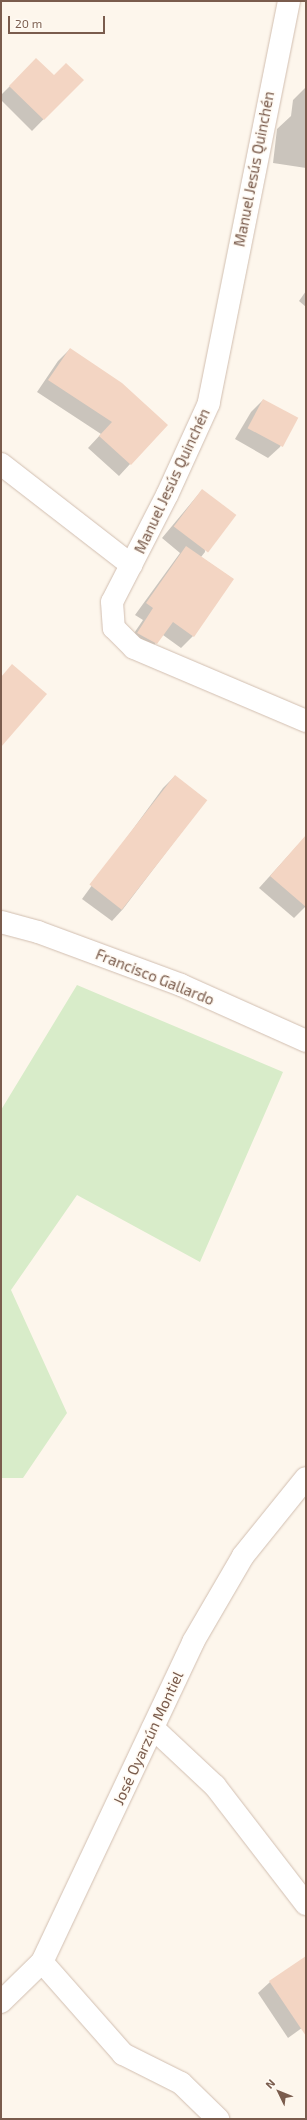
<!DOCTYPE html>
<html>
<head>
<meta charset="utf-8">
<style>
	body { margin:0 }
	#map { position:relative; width:307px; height:2120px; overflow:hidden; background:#fdf6ec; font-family:"Exo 2",sans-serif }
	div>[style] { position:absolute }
	.green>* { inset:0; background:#d8ecc9 }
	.shadow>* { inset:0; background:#0003 }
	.building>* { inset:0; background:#f3d5c3; transform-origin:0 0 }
	.roads { filter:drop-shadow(0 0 1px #d1beb0) drop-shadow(0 0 1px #d1beb0) }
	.minor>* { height:22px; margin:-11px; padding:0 11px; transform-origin:11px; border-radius:11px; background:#fff }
	.tertiary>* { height:22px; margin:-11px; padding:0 11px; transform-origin:11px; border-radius:11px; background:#fff }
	span { translate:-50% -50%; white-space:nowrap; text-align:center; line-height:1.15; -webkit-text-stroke:3px #fffaf3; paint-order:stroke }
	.street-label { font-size:15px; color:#7a5c4d }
	.frame { position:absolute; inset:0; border:2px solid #7a5c4d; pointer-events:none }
	.north { position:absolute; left:259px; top:2072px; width:40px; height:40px; -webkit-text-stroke:3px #fffaf3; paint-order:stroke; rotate:313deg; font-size:11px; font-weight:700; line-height:16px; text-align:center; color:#7a5c4d }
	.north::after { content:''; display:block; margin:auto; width:14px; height:18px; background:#7a5c4d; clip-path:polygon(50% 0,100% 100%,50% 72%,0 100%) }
	.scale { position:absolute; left:8px; top:16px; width:97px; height:18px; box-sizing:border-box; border:2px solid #7a5c4d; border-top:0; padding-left:5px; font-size:12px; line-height:14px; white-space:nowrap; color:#7a5c4d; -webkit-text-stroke:3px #fffaf3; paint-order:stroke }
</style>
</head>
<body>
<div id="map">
	<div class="green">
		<i style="clip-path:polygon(77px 985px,283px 1072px,200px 1262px,77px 1195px,11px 1290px,67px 1413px,23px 1478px,1px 1478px,1px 1110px)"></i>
	</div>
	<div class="shadow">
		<i style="clip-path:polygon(36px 60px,54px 76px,82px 80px,32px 131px,1px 100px,1px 95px)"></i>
		<i style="clip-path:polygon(306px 87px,306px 168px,273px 163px,277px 129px,291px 116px,293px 100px)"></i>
		<i style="clip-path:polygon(306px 291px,306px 307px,299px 301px)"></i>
		<i style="clip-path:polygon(70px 349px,166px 425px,119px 476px,88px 448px,101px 434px,37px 392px,58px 361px)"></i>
		<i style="clip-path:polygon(263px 400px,296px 419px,280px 447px,268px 458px,235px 439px,251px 412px)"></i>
		<i style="clip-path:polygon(202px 490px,205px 552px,201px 557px,233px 579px,193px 636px,181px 648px,163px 635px,145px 655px,126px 645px,143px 620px,135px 615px,180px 553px,162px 538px)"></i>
		<i style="clip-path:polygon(175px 776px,206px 800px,123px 909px,112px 921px,82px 899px,163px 788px)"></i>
		<i style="clip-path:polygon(306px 836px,306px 906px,294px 918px,259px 888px)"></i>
		<i style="clip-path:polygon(306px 1957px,306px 2025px,288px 2038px,258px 1993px,270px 1982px)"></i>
	</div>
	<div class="building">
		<i style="clip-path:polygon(36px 58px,54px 75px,66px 63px,84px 80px,44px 120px,9px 86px)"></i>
		<i style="clip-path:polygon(70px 348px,122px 383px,168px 425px,131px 465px,99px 436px,112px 422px,48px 380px)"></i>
		<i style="left:263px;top:399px;width:40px;height:33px;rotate:28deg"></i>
		<i style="left:202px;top:489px;width:43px;height:47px;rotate:37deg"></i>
		<i style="clip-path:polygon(186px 546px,234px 579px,194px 637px,173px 622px,157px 644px,137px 633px,153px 608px,146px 603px)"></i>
		<i style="clip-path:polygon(12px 664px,47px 694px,1px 747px,1px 677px)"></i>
		<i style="left:175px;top:775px;width:41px;height:139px;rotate:38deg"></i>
		<i style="clip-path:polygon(306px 835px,306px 907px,270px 876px)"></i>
		<i style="clip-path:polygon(306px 1956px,306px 2036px,269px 1981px)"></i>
	</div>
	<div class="roads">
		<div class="minor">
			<i style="left:289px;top:1px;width:410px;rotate:101.3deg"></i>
			<i style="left:209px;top:403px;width:101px;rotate:114.5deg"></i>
			<i style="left:167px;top:495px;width:120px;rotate:117.2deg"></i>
			<i style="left:112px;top:602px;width:26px;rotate:86deg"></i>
			<i style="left:114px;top:628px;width:28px;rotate:45deg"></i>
			<i style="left:134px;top:648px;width:187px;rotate:23deg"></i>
			<i style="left:1px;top:464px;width:165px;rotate:37.8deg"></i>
			<i style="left:153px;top:1728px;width:85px;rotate:43.1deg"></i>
			<i style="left:215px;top:1786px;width:149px;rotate:52.4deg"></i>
			<i style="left:42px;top:1962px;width:123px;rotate:48.6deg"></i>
			<i style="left:123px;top:2054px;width:65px;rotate:26.6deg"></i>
			<i style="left:181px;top:2083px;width:52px;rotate:44.2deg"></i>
		</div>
		<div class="tertiary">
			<i style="left:1px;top:922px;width:38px;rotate:15deg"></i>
			<i style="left:38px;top:932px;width:153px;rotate:20.3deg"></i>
			<i style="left:181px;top:985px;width:137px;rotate:24.1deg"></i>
			<i style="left:1px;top:2002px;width:57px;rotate:-44.3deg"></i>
			<i style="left:42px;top:1962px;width:354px;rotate:-64.7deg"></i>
			<i style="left:193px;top:1642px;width:99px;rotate:-59.8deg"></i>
			<i style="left:243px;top:1556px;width:100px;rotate:-51.1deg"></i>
		</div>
	</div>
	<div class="street-label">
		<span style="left:254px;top:169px;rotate:-79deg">Manuel Jesús Quinchén</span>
		<span style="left:172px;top:481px;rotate:-65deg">Manuel Jesús Quinchén</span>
		<span style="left:155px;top:977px;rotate:22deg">Francisco Gallardo</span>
		<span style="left:148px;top:1738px;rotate:-65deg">José Oyarzún Montiel</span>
	</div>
	<div class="frame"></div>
	<div class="north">N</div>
	<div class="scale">20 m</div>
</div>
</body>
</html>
